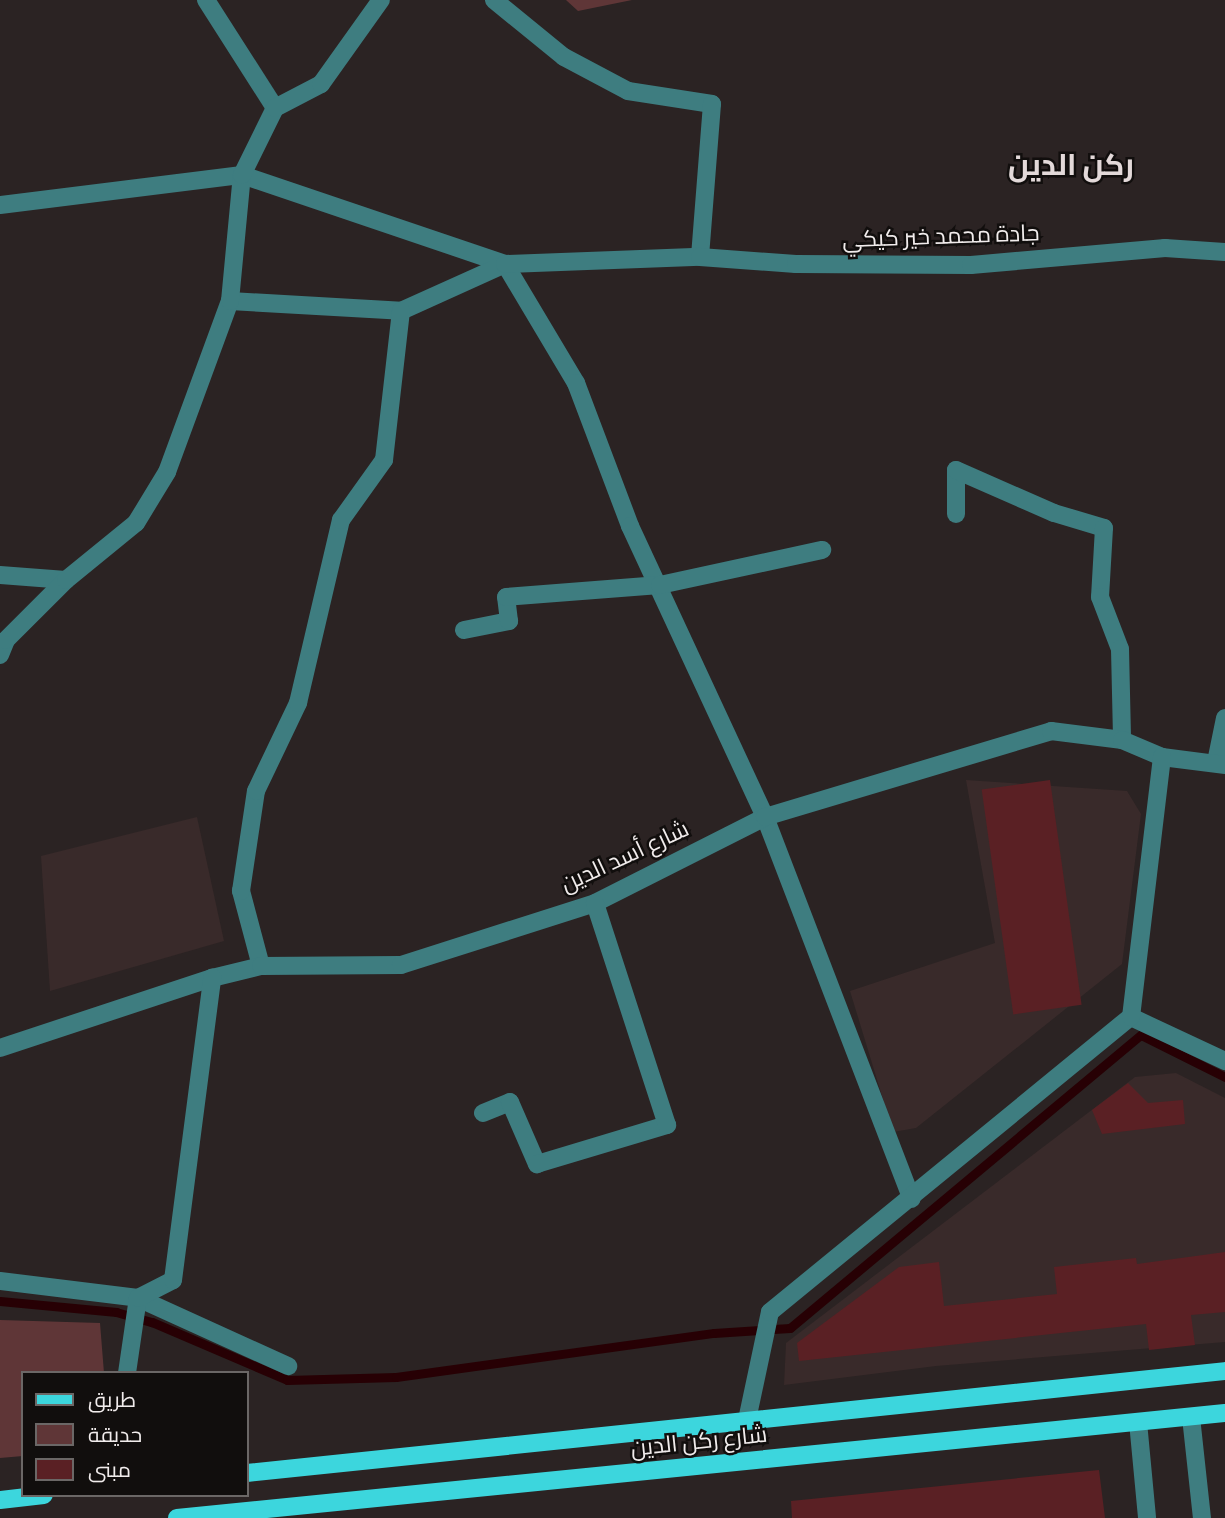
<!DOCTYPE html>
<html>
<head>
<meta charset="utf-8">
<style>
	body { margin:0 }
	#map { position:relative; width:1225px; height:1518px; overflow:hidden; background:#2b2323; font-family:"Source Sans 3",Cairo,sans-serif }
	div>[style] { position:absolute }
	.built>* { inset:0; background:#392a2a }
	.green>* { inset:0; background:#5f3637 }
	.stream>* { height:9px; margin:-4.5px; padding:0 4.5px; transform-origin:4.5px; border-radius:4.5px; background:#270004 }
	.building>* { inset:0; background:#5a2024; transform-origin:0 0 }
	.minor>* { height:18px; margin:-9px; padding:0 9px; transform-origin:9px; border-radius:9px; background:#3e7d80 }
	.major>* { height:18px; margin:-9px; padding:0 9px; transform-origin:9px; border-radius:9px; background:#3cd6dd }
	span { translate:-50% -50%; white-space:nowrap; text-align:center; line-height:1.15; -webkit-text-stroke:5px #110e0d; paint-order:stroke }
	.street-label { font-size:23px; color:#f1ecec }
	.district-label { font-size:30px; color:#e3d9d9; font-weight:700 }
	.legend { position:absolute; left:21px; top:1371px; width:228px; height:126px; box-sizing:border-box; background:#110e0d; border:2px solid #6b6766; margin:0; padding:9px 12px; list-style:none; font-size:21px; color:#f1ecec }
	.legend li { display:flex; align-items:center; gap:14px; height:35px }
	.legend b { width:35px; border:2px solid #6b6766 }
</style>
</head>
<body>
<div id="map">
	<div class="built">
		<i style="clip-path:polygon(966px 780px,1127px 791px,1141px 814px,1122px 964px,916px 1128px,893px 1132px,850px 991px,995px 943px)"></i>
		<i style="clip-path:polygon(197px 817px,224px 941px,50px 991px,41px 856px)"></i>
		<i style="clip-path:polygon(1176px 1073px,1225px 1098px,1225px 1342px,936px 1366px,784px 1385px,786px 1343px,1135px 1077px)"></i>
	</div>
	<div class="green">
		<i style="clip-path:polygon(566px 0,632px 0,578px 11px)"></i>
		<i style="clip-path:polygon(0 1320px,100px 1323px,104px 1373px,23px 1373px,23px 1456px,0 1458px)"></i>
	</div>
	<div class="stream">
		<i style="left:0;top:1301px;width:117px;rotate:5.4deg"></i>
		<i style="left:116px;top:1312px;width:37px;rotate:16deg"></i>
		<i style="left:152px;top:1322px;width:147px;rotate:23.2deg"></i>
		<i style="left:287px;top:1380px;width:109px;rotate:-1.6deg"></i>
		<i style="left:396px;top:1377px;width:321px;rotate:-7.9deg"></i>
		<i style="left:714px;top:1333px;width:76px;rotate:-3.8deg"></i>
		<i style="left:790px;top:1328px;width:457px;rotate:-39.9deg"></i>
		<i style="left:1141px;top:1035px;width:94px;rotate:26.6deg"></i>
	</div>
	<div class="building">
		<i style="left:1050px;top:780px;width:227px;height:69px;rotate:82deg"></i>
		<i style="clip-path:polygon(1128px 1083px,1148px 1103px,1183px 1100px,1185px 1124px,1102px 1134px,1092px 1110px)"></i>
		<i style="clip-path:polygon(1225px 1252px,1225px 1312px,1191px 1315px,1195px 1345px,1149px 1350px,1146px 1324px,799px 1361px,797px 1343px,899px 1267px,939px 1262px,944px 1306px,1057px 1294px,1054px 1267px,1136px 1258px,1137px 1264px)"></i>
		<i style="clip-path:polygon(1099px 1470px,1105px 1518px,792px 1518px,791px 1501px)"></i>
	</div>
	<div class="minor">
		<i style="left:206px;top:0;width:128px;rotate:57.4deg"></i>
		<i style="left:494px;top:0;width:90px;rotate:39.2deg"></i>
		<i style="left:564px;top:57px;width:72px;rotate:28deg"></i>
		<i style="left:628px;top:91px;width:85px;rotate:8.8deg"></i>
		<i style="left:712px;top:104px;width:153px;rotate:94.5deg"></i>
		<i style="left:0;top:205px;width:244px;rotate:-7.1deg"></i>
		<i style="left:242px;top:175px;width:278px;rotate:18.7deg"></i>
		<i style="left:505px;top:264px;width:139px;rotate:59.2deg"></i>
		<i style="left:576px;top:383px;width:153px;rotate:69.3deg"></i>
		<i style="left:630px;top:526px;width:321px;rotate:65.1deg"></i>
		<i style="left:765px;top:817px;width:409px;rotate:69deg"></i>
		<i style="left:230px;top:301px;width:171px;rotate:3.3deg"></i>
		<i style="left:401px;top:311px;width:114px;rotate:-24.3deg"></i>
		<i style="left:505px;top:264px;width:195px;rotate:-2.1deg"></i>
		<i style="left:700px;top:257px;width:96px;rotate:4.2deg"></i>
		<i style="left:796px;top:264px;width:175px;rotate:0.3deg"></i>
		<i style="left:971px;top:265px;width:195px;rotate:-5deg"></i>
		<i style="left:1165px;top:248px;width:60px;rotate:3.8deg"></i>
		<i style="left:956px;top:514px;width:44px;rotate:-90deg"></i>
		<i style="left:956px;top:470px;width:107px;rotate:23.7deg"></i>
		<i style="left:1054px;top:513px;width:52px;rotate:16.7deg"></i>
		<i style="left:1104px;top:528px;width:69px;rotate:93.3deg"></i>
		<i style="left:1100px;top:597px;width:56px;rotate:69deg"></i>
		<i style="left:1120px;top:649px;width:91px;rotate:88.7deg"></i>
		<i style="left:0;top:575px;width:66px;rotate:4.3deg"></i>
		<i style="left:464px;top:630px;width:46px;rotate:-11.3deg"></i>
		<i style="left:509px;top:621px;width:24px;rotate:-97deg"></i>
		<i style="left:506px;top:597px;width:154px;rotate:-4.5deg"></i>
		<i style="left:660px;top:585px;width:166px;rotate:-12.2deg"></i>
		<i style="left:0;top:655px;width:16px;rotate:-68deg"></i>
		<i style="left:6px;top:640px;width:85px;rotate:-45deg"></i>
		<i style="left:66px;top:580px;width:90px;rotate:-39.2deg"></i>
		<i style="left:136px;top:523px;width:60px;rotate:-58.7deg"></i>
		<i style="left:167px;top:472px;width:182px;rotate:-69.8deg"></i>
		<i style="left:230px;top:301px;width:127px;rotate:-84.6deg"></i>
		<i style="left:242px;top:175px;width:75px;rotate:-63.8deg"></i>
		<i style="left:275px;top:108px;width:52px;rotate:-27.6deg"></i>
		<i style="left:321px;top:84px;width:103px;rotate:-54.5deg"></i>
		<i style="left:1216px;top:762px;width:45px;rotate:-78.4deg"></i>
		<i style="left:261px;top:966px;width:78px;rotate:-104.9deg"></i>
		<i style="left:241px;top:891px;width:101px;rotate:-81.5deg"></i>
		<i style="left:256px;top:791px;width:98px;rotate:-64.5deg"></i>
		<i style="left:298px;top:703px;width:188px;rotate:-76.8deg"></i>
		<i style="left:341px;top:520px;width:74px;rotate:-54.4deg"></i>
		<i style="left:384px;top:460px;width:150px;rotate:-83.5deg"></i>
		<i style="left:1131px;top:1017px;width:104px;rotate:25.1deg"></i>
		<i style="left:0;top:1048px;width:223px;rotate:-18.3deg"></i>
		<i style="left:212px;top:978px;width:50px;rotate:-13.8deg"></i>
		<i style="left:261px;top:966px;width:140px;rotate:-0.4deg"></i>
		<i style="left:401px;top:965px;width:204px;rotate:-17.7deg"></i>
		<i style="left:595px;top:903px;width:191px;rotate:-26.8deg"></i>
		<i style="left:765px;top:817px;width:299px;rotate:-16.7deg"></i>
		<i style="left:1051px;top:731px;width:72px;rotate:7.2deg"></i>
		<i style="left:1122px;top:740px;width:43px;rotate:23deg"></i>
		<i style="left:1162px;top:757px;width:64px;rotate:7.2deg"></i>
		<i style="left:483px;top:1113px;width:29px;rotate:-22deg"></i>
		<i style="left:510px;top:1102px;width:68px;rotate:66.5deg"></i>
		<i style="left:537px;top:1164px;width:136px;rotate:-16.7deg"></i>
		<i style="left:667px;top:1125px;width:233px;rotate:-108deg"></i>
		<i style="left:0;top:1281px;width:139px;rotate:7deg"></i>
		<i style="left:138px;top:1298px;width:165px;rotate:24.4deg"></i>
		<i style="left:127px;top:1373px;width:76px;rotate:-81.7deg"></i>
		<i style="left:138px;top:1298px;width:39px;rotate:-27deg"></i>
		<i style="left:173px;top:1280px;width:305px;rotate:-82.6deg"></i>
		<i style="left:1191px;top:1417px;width:102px;rotate:83.8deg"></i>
		<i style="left:747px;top:1420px;width:110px;rotate:-78deg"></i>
		<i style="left:770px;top:1312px;width:466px;rotate:-39.3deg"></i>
		<i style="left:1131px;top:1017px;width:262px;rotate:-83.2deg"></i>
		<i style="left:1138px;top:1422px;width:96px;rotate:84.6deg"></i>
	</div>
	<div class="major">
		<i style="left:247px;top:1473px;width:983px;rotate:-5.95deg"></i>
		<i style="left:0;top:1500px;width:44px;rotate:-6.5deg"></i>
		<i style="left:177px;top:1518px;width:1053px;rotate:-5.72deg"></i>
	</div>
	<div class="street-label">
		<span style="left:941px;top:237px;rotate:-2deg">جادة محمد خير كيكي</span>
		<span style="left:625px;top:857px;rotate:-25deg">شارع أسد الدين</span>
		<span style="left:699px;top:1442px;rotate:-6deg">شارع ركن الدين</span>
	</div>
	<div class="district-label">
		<span style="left:1071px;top:166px">ركن الدين</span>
	</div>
	<ul class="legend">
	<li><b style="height:9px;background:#3cd6dd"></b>طريق</li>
	<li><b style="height:19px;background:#5f3637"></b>حديقة</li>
	<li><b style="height:19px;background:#5a2024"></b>مبنى</li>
	</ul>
</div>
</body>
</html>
